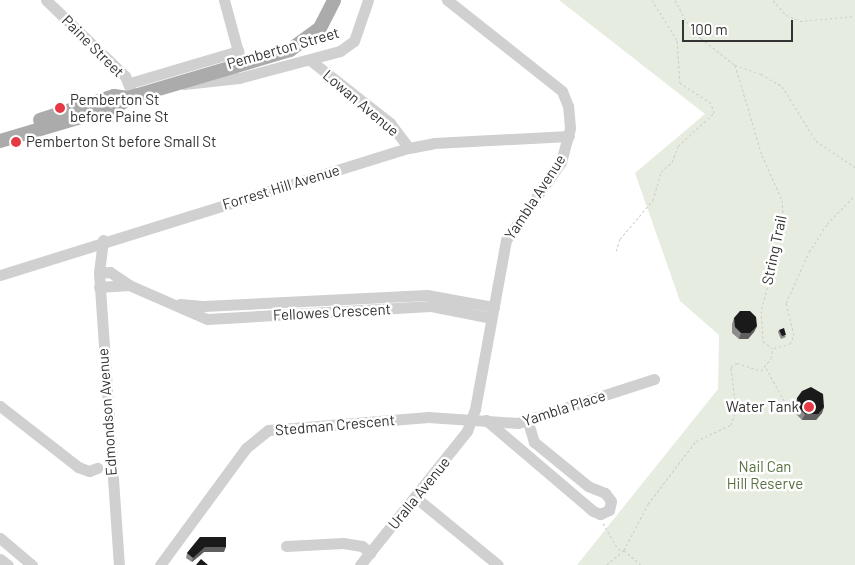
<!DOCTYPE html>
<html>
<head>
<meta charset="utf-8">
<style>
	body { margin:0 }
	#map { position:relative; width:855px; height:565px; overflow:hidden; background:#fff; font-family:Barlow,sans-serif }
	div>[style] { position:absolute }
	.green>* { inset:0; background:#e6ecdf }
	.path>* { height:1px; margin-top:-0.5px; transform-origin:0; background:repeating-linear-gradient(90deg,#cdcdcd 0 2.5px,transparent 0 5px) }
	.minor>* { height:11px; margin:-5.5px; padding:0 5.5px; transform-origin:5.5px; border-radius:5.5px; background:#d0d0d0 }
	.major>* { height:14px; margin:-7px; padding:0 7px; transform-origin:7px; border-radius:7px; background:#ababab }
	.wall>* { inset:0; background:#8c8c8c }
	.shaded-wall>* { inset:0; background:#5f5f5f }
	.building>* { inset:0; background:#1a1a1a }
	.dots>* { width:14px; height:14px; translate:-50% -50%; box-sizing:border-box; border:2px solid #fff; border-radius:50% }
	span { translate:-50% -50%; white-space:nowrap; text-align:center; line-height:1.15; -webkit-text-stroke:5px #fff; paint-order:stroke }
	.street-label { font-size:15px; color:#333 }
	.poi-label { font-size:15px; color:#333 }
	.left { translate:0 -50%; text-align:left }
	.right { translate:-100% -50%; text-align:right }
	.park-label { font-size:15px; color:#56703f }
	.scale { position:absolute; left:682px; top:20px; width:111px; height:22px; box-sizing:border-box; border:2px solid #333; border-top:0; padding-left:6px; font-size:15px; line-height:18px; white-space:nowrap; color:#333; -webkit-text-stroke:4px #fff; paint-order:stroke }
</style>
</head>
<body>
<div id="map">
	<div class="green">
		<i style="clip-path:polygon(559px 0,855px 0,855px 565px,577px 565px,718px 389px,719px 335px,680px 301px,635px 173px,705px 114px)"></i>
	</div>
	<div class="path">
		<i style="left:675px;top:0;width:24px;rotate:62deg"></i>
		<i style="left:686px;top:21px;width:23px;rotate:49deg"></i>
		<i style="left:701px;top:38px;width:43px;rotate:38.5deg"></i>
		<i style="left:735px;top:65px;width:28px;rotate:19deg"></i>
		<i style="left:761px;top:74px;width:24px;rotate:30deg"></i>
		<i style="left:782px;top:86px;width:65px;rotate:58.3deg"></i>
		<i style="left:816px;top:141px;width:47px;rotate:33.7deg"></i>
		<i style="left:773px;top:0;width:20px;rotate:49deg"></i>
		<i style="left:786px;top:15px;width:15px;rotate:23deg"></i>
		<i style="left:800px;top:21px;width:55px;rotate:-5.2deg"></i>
		<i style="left:735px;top:65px;width:94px;rotate:73.3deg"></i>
		<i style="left:762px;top:155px;width:49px;rotate:66deg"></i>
		<i style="left:782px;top:200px;width:15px;rotate:86deg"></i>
		<i style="left:783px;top:215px;width:49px;rotate:100.6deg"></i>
		<i style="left:774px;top:263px;width:50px;rotate:105.2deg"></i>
		<i style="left:761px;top:311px;width:30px;rotate:86deg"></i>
		<i style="left:763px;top:341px;width:11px;rotate:38deg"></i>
		<i style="left:616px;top:251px;width:13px;rotate:-72deg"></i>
		<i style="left:620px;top:239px;width:51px;rotate:-49.8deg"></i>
		<i style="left:653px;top:200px;width:29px;rotate:-74deg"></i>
		<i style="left:661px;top:172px;width:15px;rotate:-42deg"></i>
		<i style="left:672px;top:162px;width:17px;rotate:-69deg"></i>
		<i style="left:678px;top:146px;width:49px;rotate:-42.5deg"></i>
		<i style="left:714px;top:113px;width:10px;rotate:-107deg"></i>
		<i style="left:711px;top:103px;width:37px;rotate:-147deg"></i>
		<i style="left:680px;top:83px;width:43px;rotate:-94deg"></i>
		<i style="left:677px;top:40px;width:47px;rotate:-122deg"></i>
		<i style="left:774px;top:348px;width:16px;rotate:-14deg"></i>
		<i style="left:790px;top:344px;width:10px;rotate:-66deg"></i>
		<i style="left:794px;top:335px;width:33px;rotate:-104deg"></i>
		<i style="left:786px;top:303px;width:56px;rotate:-65.7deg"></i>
		<i style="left:809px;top:252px;width:33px;rotate:-57deg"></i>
		<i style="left:827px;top:224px;width:40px;rotate:-46deg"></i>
		<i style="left:766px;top:368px;width:39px;rotate:61deg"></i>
		<i style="left:603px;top:523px;width:30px;rotate:60deg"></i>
		<i style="left:618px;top:549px;width:6px;rotate:9deg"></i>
		<i style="left:624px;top:550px;width:23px;rotate:140deg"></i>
		<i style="left:641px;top:565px;width:23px;rotate:-139deg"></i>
		<i style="left:624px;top:550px;width:52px;rotate:-62.4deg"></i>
		<i style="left:648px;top:504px;width:79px;rotate:-52.7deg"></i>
		<i style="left:696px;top:441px;width:38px;rotate:-25deg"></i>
		<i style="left:731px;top:425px;width:16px;rotate:-72deg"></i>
		<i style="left:736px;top:410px;width:43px;rotate:-96.6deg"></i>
		<i style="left:731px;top:367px;width:7px;rotate:-34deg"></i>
		<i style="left:737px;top:363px;width:25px;rotate:18deg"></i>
		<i style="left:761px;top:371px;width:16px;rotate:-52deg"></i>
		<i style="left:771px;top:358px;width:10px;rotate:-79deg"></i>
	</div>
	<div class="minor">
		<i style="left:46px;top:0;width:110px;rotate:43.9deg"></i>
		<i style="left:125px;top:76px;width:22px;rotate:68deg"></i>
		<i style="left:224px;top:0;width:61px;rotate:74.8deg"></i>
		<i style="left:310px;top:60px;width:102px;rotate:38.2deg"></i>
		<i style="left:390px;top:123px;width:31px;rotate:53deg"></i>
		<i style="left:130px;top:83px;width:113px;rotate:-16.5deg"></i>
		<i style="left:184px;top:84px;width:55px;rotate:-6.2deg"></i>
		<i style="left:239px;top:78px;width:105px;rotate:-15deg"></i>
		<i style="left:340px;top:51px;width:17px;rotate:-36deg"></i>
		<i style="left:354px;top:41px;width:43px;rotate:-71.1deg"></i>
		<i style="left:103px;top:240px;width:33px;rotate:97deg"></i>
		<i style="left:99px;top:273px;width:293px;rotate:86.1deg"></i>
		<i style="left:99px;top:273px;width:11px;rotate:-5deg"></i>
		<i style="left:110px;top:272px;width:23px;rotate:34deg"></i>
		<i style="left:129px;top:285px;width:85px;rotate:23.6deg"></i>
		<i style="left:207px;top:319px;width:224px;rotate:-3.3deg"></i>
		<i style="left:431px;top:306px;width:61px;rotate:11.3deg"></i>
		<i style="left:0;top:275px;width:428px;rotate:-17.3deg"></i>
		<i style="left:409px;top:148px;width:25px;rotate:-11deg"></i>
		<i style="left:434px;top:143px;width:135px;rotate:-3deg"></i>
		<i style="left:99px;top:287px;width:30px;rotate:-4deg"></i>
		<i style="left:180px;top:304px;width:23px;rotate:5deg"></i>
		<i style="left:203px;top:306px;width:224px;rotate:-2.8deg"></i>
		<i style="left:427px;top:295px;width:68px;rotate:10.2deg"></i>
		<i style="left:0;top:406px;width:99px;rotate:38deg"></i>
		<i style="left:78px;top:467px;width:12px;rotate:20deg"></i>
		<i style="left:89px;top:471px;width:9px;rotate:-21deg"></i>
		<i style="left:486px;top:420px;width:140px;rotate:40.4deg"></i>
		<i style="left:593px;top:511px;width:8px;rotate:23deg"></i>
		<i style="left:600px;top:514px;width:10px;rotate:-24deg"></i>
		<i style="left:609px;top:510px;width:9px;rotate:-77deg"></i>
		<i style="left:611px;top:501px;width:10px;rotate:-127deg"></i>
		<i style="left:605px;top:493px;width:18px;rotate:-158deg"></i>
		<i style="left:588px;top:486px;width:70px;rotate:-140.8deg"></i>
		<i style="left:534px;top:442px;width:21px;rotate:-107deg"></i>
		<i style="left:415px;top:497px;width:107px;rotate:39.3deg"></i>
		<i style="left:0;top:538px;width:42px;rotate:40.2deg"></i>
		<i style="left:286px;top:546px;width:57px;rotate:-3deg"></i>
		<i style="left:343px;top:543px;width:19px;rotate:9deg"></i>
		<i style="left:362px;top:546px;width:11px;rotate:41deg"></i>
		<i style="left:0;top:559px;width:10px;rotate:37deg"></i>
		<i style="left:160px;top:565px;width:145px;rotate:-53.7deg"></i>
		<i style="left:246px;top:448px;width:28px;rotate:-39deg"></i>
		<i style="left:268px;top:430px;width:161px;rotate:-4.6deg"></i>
		<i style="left:428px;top:417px;width:90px;rotate:3.8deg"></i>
		<i style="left:518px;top:423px;width:143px;rotate:-17.9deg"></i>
		<i style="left:360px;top:565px;width:171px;rotate:-51.4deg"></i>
		<i style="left:467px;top:431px;width:23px;rotate:-70deg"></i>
		<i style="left:475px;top:409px;width:172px;rotate:-79.6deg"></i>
		<i style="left:506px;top:240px;width:95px;rotate:-54.8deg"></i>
		<i style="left:561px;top:162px;width:35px;rotate:-75deg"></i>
		<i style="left:570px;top:128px;width:22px;rotate:-95deg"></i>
		<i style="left:568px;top:106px;width:16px;rotate:-112deg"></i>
		<i style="left:562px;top:91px;width:147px;rotate:-141.6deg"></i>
	</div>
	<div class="major">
		<i style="left:40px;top:120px;width:78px;rotate:-18deg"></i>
		<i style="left:114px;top:96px;width:14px;rotate:8deg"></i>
		<i style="left:0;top:141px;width:123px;rotate:-16.5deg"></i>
		<i style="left:118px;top:106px;width:13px;rotate:-39deg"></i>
		<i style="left:128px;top:98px;width:169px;rotate:-16.5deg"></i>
		<i style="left:290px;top:50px;width:37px;rotate:-36deg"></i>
		<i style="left:320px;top:28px;width:31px;rotate:-63deg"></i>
	</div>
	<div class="wall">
		<i style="clip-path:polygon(734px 318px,757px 326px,754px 332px,748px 339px,739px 339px,732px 333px,732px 324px)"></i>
		<i style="clip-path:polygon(779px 330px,786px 337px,781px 339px,778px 332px)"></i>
		<i style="clip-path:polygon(797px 398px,824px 407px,822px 413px,816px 420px,802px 420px,796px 414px,795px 405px)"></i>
		<i style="clip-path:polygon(200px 537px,224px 552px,204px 552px,192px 562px,186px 558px,187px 553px)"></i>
	</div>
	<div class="shaded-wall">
		<i style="clip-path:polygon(757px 326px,754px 332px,748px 339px,739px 339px,741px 333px)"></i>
		<i style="clip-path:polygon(824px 407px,822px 413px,816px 420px,802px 420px,805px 414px)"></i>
		<i style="clip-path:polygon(205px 547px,226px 547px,224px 552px,204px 552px,192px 562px,193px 558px)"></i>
	</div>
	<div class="building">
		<i style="clip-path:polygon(740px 311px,750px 311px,756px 317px,757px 326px,750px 333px,741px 333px,735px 327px,734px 318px)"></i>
		<i style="clip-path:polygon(784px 328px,786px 335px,782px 336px,779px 330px)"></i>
		<i style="clip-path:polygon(811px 387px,823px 394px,824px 407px,818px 414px,805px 414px,798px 407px,797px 398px,802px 391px)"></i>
		<i style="clip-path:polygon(200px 537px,226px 537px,226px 547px,205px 547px,193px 558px,187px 553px)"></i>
		<i style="clip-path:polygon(201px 559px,208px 565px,196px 565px)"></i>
	</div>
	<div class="dots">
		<i style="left:60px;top:108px;background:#e63946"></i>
		<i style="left:16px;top:142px;background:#e63946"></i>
		<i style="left:809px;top:407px;background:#e63946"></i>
	</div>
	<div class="street-label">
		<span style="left:93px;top:46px;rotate:45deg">Paine Street</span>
		<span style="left:283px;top:48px;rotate:-16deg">Pemberton Street</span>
		<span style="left:361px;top:103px;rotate:40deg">Lowan Avenue</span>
		<span style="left:281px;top:187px;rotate:-17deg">Forrest Hill Avenue</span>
		<span style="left:535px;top:197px;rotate:-57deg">Yambla Avenue</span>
		<span style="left:774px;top:250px;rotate:-78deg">String Trail</span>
		<span style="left:332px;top:312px;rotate:-3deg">Fellowes Crescent</span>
		<span style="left:564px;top:408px;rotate:-18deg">Yambla Place</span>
		<span style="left:107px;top:412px;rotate:-94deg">Edmondson Avenue</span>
		<span style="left:335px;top:425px;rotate:-5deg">Stedman Crescent</span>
		<span style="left:419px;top:493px;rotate:-51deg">Uralla Avenue</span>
	</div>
	<div class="poi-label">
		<span class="left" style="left:70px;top:108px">Pemberton St<br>before Paine St</span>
		<span class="left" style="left:26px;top:142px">Pemberton St before Small St</span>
		<span class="right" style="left:799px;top:407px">Water Tank</span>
	</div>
	<div class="park-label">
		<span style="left:765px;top:475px">Nail Can<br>Hill Reserve</span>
	</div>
	<div class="scale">100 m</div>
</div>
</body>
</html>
